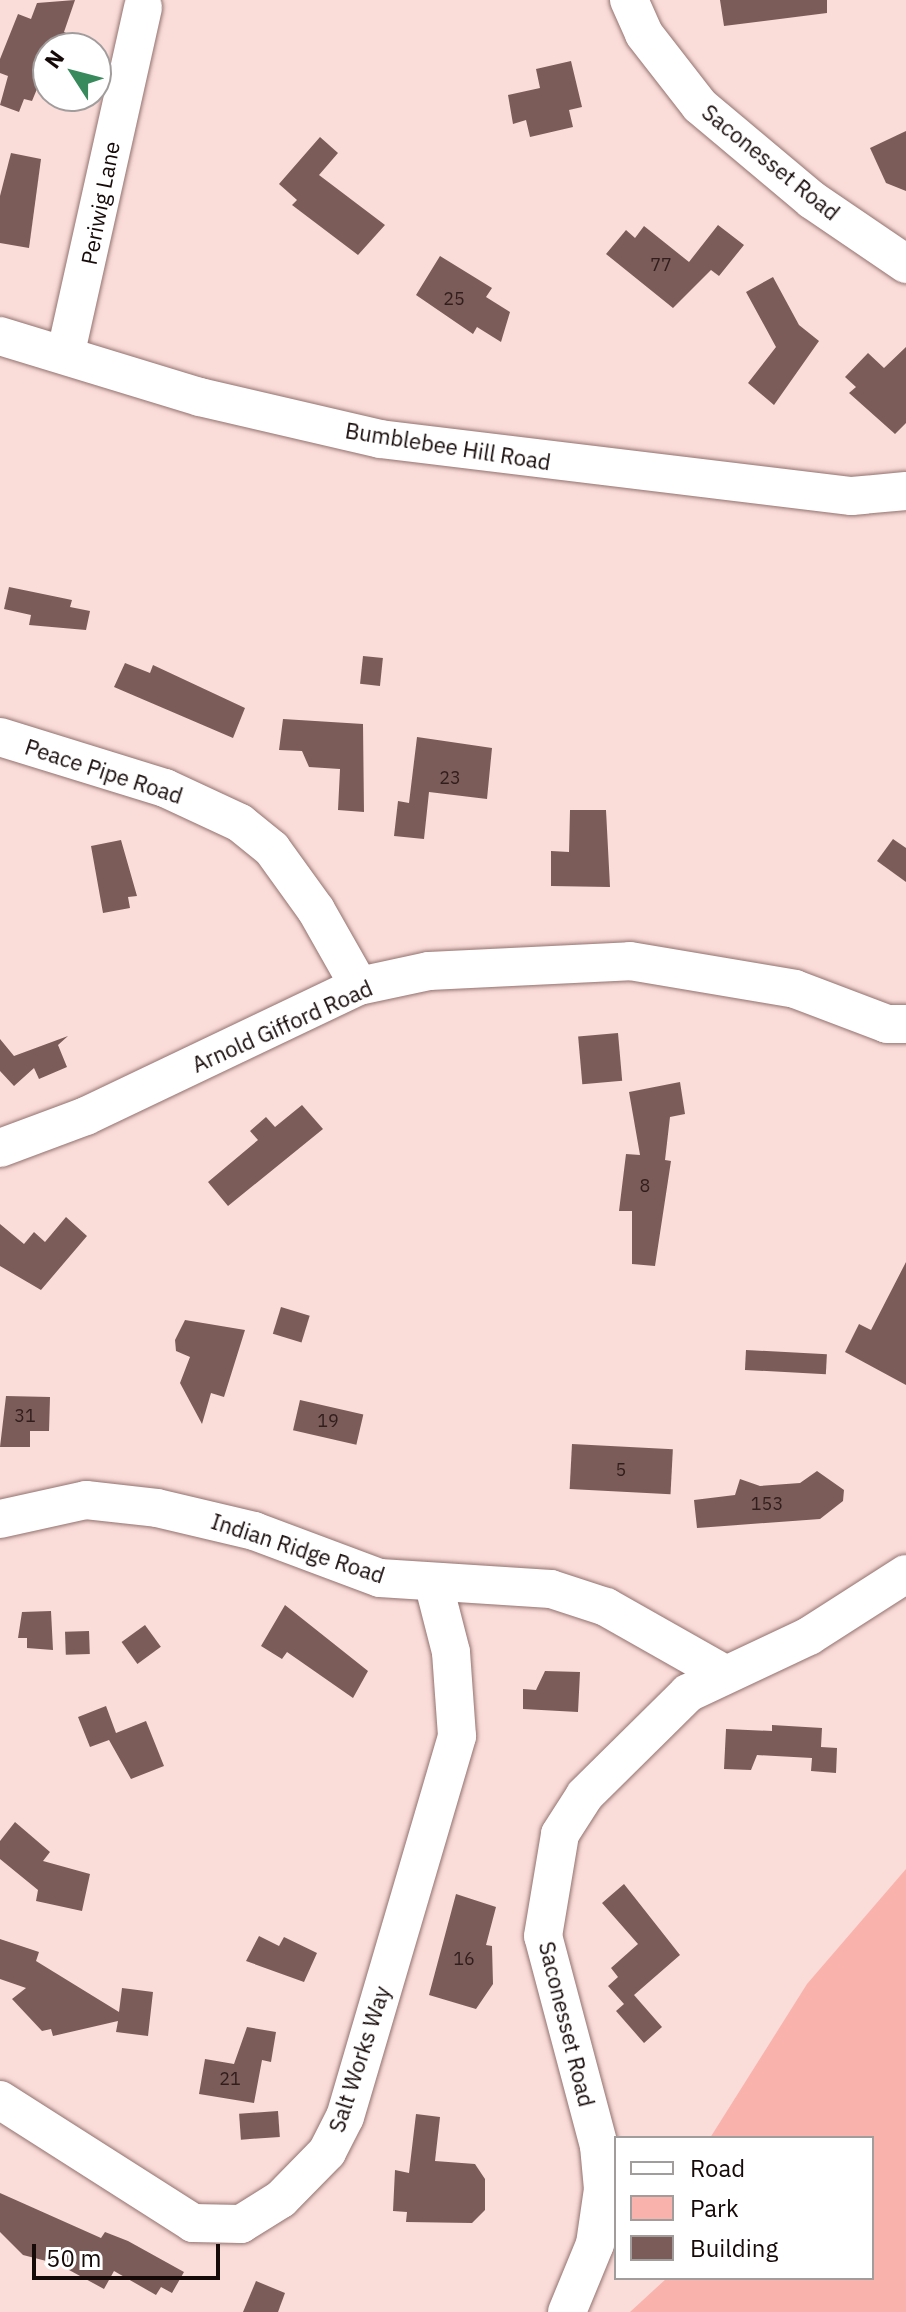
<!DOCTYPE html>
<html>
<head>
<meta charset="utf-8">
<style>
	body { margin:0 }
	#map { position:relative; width:906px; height:2312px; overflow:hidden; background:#fadcd9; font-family:"IBM Plex Sans",sans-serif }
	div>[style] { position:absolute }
	.green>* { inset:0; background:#fab2ac }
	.building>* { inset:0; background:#7c5c59; transform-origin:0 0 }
	.roads { filter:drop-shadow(0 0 2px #93726f) drop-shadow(0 0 2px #93726f) }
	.minor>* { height:38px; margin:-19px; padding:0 19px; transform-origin:19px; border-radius:19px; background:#fff }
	span { translate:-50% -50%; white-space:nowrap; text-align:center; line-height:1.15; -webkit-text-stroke:6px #fff; paint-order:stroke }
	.number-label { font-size:18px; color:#301e1d }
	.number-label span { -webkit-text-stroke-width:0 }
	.street-label { font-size:22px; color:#160a09 }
	.legend { position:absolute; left:614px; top:2136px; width:260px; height:144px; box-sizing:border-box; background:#fff; border:2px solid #a29d9d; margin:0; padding:10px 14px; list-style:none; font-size:24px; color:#160a09 }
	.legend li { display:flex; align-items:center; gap:16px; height:40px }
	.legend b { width:40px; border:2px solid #a29d9d }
	.north { position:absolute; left:32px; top:32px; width:80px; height:80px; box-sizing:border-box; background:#fff; border:2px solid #a29d9d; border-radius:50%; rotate:306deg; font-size:22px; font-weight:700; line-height:32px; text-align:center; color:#160a09 }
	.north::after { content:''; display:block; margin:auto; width:28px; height:36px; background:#388a5c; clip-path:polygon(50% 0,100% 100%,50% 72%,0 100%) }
	.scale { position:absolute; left:32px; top:2244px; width:188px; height:36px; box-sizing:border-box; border:4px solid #160a09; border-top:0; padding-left:10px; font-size:24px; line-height:28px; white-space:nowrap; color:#160a09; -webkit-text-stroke:6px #fff; paint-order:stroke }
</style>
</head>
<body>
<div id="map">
	<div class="green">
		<i style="clip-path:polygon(906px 1869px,906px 2312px,630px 2312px,667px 2278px,872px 2278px,872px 2138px,710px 2138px,807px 1984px)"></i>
	</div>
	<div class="building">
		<i style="clip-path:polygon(75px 0,64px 32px,100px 48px,48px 48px,43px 91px,37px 89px,32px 101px,24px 99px,19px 112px,0 105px,8px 76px,0 73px,0 59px,18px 14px,31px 19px,37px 3px)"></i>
		<i style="clip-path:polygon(720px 0,827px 0,827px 13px,724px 26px)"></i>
		<i style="clip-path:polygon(571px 61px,582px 107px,569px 110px,573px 127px,530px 137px,526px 120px,513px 124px,508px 95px,540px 88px,536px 69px)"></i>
		<i style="clip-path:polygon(906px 131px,906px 191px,886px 183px,870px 148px)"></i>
		<i style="clip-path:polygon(320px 137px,338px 153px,319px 175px,385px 225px,358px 255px,292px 205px,297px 200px,279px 184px)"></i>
		<i style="clip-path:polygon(11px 153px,41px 159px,29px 248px,0 243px,0 196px)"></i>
		<i style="clip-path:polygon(718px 225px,744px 245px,719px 276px,711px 270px,673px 308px,606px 254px,626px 230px,635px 238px,644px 226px,689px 262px)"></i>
		<i style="clip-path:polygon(440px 256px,492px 288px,486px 297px,510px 312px,501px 342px,477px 327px,473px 334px,416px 295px)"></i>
		<i style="clip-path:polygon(773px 277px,799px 325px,819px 341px,774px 405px,748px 383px,776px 347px,746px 292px)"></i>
		<i style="clip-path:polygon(906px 347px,906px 423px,895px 434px,849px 393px,856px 387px,845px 377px,868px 353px,884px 368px)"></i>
		<i style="clip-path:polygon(9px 587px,72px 600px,70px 607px,90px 611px,86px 630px,29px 625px,31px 615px,4px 609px)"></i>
		<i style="left:363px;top:656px;width:20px;height:28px;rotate:6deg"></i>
		<i style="clip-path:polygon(125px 663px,150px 673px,153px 665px,245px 708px,233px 738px,114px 687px)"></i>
		<i style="clip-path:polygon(283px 719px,363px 724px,364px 812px,338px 810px,340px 769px,309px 767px,302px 751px,279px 750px)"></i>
		<i style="clip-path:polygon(417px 737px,492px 748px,487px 799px,429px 792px,424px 839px,394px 836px,398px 801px,409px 803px)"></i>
		<i style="clip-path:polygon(570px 810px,606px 810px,610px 887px,551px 886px,551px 851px,569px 852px)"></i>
		<i style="clip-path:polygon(893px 839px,906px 848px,906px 882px,877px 861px)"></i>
		<i style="clip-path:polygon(121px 840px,137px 896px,128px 897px,130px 908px,103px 913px,91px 846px)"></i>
		<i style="left:618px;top:1033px;width:48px;height:40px;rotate:85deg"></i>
		<i style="clip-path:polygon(68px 1036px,58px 1045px,67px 1067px,39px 1079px,34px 1068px,14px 1086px,0 1071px,0 1039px,14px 1056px)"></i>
		<i style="clip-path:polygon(680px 1082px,685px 1114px,670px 1117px,665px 1160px,671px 1161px,655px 1266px,632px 1264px,632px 1211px,619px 1211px,626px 1154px,640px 1155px,629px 1092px)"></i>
		<i style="clip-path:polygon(302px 1105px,323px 1129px,228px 1206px,208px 1182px,258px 1140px,250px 1131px,266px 1117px,275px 1127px)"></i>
		<i style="clip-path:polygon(66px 1217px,87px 1236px,41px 1290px,0 1266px,0 1224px,24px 1244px,34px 1232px,45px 1242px)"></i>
		<i style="clip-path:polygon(906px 1262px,906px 1385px,845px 1352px,859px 1324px,871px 1330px)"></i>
		<i style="left:281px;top:1307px;width:30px;height:28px;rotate:17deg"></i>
		<i style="clip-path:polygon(185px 1320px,245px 1330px,224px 1397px,211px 1393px,202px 1424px,180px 1383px,190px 1357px,176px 1351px,175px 1340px)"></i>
		<i style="left:746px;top:1350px;width:81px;height:20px;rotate:3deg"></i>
		<i style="clip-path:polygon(6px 1396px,50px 1397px,49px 1431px,30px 1431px,30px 1447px,0 1447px)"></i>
		<i style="left:300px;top:1400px;width:65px;height:31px;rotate:13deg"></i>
		<i style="left:572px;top:1444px;width:101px;height:45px;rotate:3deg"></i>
		<i style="clip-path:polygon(817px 1471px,844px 1490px,843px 1501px,820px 1519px,697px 1528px,694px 1500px,735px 1495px,740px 1479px,760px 1486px,800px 1483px)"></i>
		<i style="clip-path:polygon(285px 1605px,368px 1671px,353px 1698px,287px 1652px,282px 1659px,261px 1646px)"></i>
		<i style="clip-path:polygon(51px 1611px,53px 1650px,27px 1648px,27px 1638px,18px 1638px,22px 1612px)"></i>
		<i style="left:145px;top:1625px;width:27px;height:29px;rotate:54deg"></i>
		<i style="left:89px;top:1631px;width:23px;height:24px;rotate:88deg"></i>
		<i style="clip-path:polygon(545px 1671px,580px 1672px,578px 1712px,523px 1709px,523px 1689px,536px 1690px)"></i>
		<i style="clip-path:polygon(106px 1706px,116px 1733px,146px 1721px,164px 1766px,131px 1779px,109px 1740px,90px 1747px,78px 1717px)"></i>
		<i style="clip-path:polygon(772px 1725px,822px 1728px,821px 1747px,837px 1748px,836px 1773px,811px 1771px,812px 1758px,757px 1755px,751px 1770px,724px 1769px,726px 1729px,772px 1731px)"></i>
		<i style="clip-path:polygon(15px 1822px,50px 1852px,43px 1861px,90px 1874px,82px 1911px,36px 1901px,38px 1890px,0 1859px,0 1841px)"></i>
		<i style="clip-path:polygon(624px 1884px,680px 1955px,634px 1995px,662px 2027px,644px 2043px,616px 2011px,624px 2004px,608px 1986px,618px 1977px,611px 1968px,638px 1944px,602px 1903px)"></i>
		<i style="clip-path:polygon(456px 1894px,496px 1907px,486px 1945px,492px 1946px,493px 1984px,476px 2009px,429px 1995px)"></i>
		<i style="clip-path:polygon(259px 1936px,279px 1946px,284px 1937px,317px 1953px,304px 1982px,246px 1961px)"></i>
		<i style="clip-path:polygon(0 1939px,39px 1952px,36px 1961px,119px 2012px,122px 1988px,153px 1992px,148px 2036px,116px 2032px,118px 2021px,53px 2036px,51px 2029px,42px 2031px,12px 1999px,26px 1988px,0 1979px)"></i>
		<i style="clip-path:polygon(247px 2027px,276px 2032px,271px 2062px,262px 2060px,254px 2103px,199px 2094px,205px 2059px,234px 2064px)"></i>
		<i style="left:278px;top:2111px;width:26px;height:39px;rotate:86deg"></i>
		<i style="clip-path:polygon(416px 2114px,440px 2117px,435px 2161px,475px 2164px,485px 2179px,485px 2210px,472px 2223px,406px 2222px,407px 2212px,393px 2211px,395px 2170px,409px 2173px)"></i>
		<i style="clip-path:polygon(0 2193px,101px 2238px,105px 2232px,128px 2241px,184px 2272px,172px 2293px,161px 2287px,156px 2295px,114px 2271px,104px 2289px,58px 2264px,23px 2255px,0 2232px)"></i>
		<i style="clip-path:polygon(256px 2281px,285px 2293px,278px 2312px,243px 2312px)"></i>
	</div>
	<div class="roads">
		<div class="minor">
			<i style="left:629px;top:0;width:37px;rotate:66deg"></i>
			<i style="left:644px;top:34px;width:91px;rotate:52.1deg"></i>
			<i style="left:700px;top:106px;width:146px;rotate:40deg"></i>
			<i style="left:812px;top:200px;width:114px;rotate:34.2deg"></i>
			<i style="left:0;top:336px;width:209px;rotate:17deg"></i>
			<i style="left:200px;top:397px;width:185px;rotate:13.1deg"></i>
			<i style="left:380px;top:439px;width:475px;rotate:6.9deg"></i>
			<i style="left:852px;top:496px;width:54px;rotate:-5.3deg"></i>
			<i style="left:66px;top:352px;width:353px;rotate:-77.4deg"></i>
			<i style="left:0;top:737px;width:173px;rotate:17.2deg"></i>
			<i style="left:165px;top:788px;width:83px;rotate:25deg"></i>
			<i style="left:240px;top:823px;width:41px;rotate:39.1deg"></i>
			<i style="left:272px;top:849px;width:75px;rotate:54.2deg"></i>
			<i style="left:316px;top:910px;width:87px;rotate:60.5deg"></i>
			<i style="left:0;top:1148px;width:92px;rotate:-20.4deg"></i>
			<i style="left:86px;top:1116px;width:302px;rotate:-25.5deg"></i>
			<i style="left:359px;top:986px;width:72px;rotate:-12.1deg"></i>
			<i style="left:429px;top:971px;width:201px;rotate:-2.8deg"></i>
			<i style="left:630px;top:961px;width:167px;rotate:9.6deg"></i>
			<i style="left:795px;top:989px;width:98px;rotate:20.8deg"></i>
			<i style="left:887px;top:1024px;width:19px"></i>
			<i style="left:0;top:1519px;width:88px;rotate:-12.5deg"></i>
			<i style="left:86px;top:1500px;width:71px;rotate:6.4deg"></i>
			<i style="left:157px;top:1508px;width:100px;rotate:13.3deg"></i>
			<i style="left:254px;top:1531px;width:134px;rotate:20.5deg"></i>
			<i style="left:380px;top:1578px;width:171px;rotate:3.7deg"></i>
			<i style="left:551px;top:1589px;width:58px;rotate:18.1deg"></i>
			<i style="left:606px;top:1607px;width:132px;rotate:29.5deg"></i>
			<i style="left:0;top:2100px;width:229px;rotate:32.5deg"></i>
			<i style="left:193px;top:2223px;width:48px;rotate:1.2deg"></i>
			<i style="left:241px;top:2224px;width:47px;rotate:-32deg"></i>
			<i style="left:281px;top:2199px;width:66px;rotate:-45.6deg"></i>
			<i style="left:327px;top:2152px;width:39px;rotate:-63deg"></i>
			<i style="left:345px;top:2117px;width:397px;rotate:-73.6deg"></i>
			<i style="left:457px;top:1736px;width:84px;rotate:-94.1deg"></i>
			<i style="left:451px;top:1652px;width:68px;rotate:-104.4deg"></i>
			<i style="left:567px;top:2312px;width:74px;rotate:-67.6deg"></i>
			<i style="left:595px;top:2244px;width:56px;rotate:-81.7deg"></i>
			<i style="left:603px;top:2189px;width:43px;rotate:-95.3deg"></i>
			<i style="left:599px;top:2146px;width:217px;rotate:-104.9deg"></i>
			<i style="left:543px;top:1936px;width:103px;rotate:-80.5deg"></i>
			<i style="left:560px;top:1834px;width:46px;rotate:-57.3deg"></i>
			<i style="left:585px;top:1795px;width:145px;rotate:-44.7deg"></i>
			<i style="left:688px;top:1693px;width:134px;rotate:-25.2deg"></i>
			<i style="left:809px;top:1636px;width:115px;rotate:-32.6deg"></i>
		</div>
	</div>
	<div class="number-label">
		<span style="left:661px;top:265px">77</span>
		<span style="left:454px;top:299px">25</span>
		<span style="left:450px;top:778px">23</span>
		<span style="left:645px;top:1186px">8</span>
		<span style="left:25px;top:1416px">31</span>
		<span style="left:328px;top:1421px">19</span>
		<span style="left:621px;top:1470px">5</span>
		<span style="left:767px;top:1504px">153</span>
		<span style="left:464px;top:1959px">16</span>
		<span style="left:230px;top:2079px">21</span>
	</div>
	<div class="street-label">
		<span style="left:771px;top:162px;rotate:39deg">Saconesset Road</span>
		<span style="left:100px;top:203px;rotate:-79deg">Periwig Lane</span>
		<span style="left:448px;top:446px;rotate:9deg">Bumblebee Hill Road</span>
		<span style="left:104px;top:771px;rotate:18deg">Peace Pipe Road</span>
		<span style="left:282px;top:1026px;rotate:-24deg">Arnold Gifford Road</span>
		<span style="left:298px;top:1548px;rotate:18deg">Indian Ridge Road</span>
		<span style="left:567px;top:2024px;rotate:76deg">Saconesset Road</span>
		<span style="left:359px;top:2059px;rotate:-72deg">Salt Works Way</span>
	</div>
	<ul class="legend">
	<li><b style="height:10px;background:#fff"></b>Road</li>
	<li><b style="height:22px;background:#fab2ac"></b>Park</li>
	<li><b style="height:22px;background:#7c5c59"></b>Building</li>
	</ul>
	<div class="north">N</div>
	<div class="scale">50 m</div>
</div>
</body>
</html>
